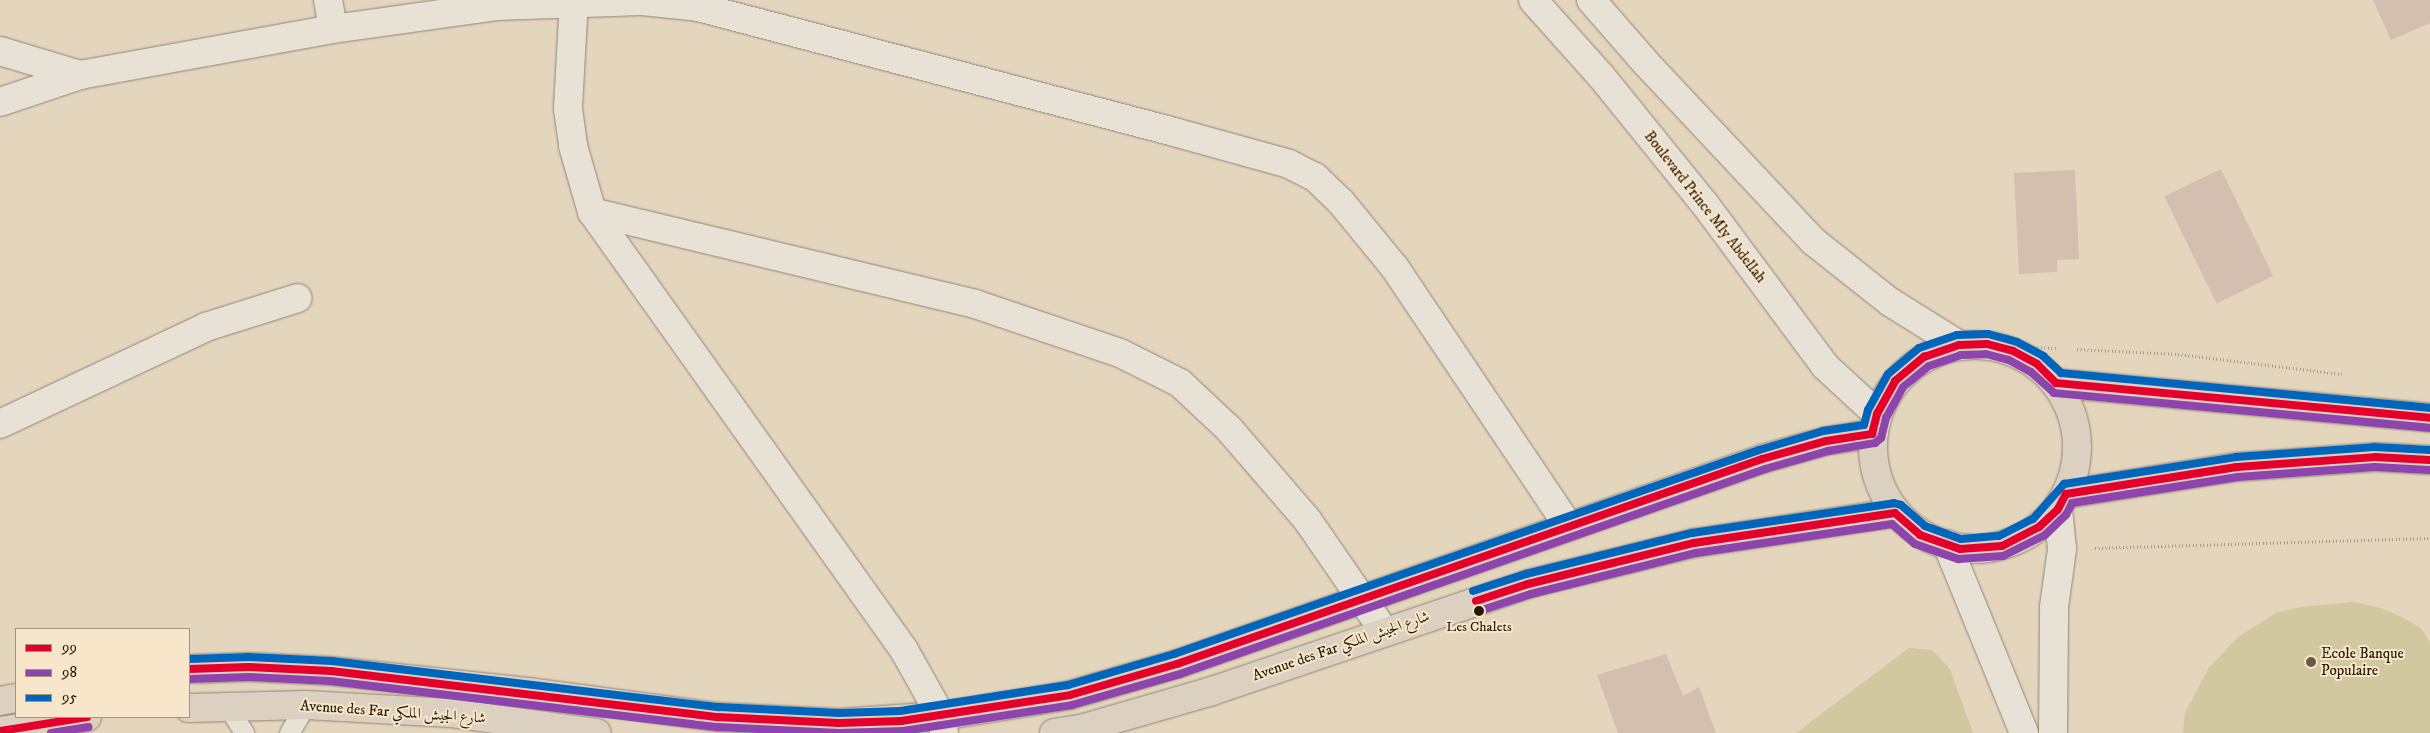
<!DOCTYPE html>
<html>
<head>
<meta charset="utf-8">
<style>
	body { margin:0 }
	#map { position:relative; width:2430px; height:733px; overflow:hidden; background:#e4d5bd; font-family:"IM FELL DW Pica",Amiri,serif }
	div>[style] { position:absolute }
	.green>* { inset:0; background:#d1c89f }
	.building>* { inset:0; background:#d4beb0; transform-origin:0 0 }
	.path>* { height:3px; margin-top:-1.5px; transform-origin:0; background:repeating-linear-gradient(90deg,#a29b90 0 1px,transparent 0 3.5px) }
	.roads { filter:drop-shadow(0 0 1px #908676) drop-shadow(0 0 1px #908676) }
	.service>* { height:19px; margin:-9.5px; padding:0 9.5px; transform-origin:9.5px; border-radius:9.5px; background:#e8e1d5 }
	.minor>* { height:28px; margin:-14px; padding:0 14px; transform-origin:14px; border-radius:14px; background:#e8e1d5 }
	.primary>* { height:28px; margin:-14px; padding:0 14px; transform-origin:14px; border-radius:14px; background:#dcd1c0 }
	.primary>.ring { margin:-14px; padding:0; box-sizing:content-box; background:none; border:28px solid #dcd1c0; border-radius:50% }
	.bus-1>* { height:8px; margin:-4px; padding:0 4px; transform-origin:4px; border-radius:4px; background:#e4002b }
	.bus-2>* { height:8px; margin:-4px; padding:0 4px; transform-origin:4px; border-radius:4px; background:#8e44ad }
	.bus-3>* { height:8px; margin:-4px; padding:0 4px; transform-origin:4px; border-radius:4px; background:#0065bd }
	.dots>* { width:14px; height:14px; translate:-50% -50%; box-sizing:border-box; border:2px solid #f8e6ca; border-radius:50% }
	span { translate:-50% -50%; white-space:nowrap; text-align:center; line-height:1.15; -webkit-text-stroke:4px #f8e6ca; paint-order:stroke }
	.bus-label { font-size:14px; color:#271803 }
	.street-label { font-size:15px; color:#271803 }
	.poi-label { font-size:15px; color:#271803 }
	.left { translate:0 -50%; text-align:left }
	.legend { position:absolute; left:15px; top:628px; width:175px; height:90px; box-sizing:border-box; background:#f8e6ca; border:1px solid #a4947a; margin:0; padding:6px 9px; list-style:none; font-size:15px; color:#271803 }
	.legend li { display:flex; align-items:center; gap:10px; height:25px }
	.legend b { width:25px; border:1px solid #a4947a }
</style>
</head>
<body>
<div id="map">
	<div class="green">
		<i style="clip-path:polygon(2353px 602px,2381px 608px,2402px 617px,2421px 628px,2430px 642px,2430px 733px,2183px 733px,2185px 713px,2208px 669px,2238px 637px,2276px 613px,2301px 607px)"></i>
		<i style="clip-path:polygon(1909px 648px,1932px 650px,1950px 669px,1973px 733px,1796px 733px)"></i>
	</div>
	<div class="building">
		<i style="clip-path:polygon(2373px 0,2430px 0,2430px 23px,2391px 40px)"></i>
		<i style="left:2221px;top:169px;width:119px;height:63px;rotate:64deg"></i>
		<i style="clip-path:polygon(2075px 170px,2079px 259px,2057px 260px,2057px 272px,2019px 274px,2014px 173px)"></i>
		<i style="clip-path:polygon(1666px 654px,1683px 696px,1699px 687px,1716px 733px,1618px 733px,1597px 675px)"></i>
	</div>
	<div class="path">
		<i style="left:1992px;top:345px;width:64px;rotate:2.7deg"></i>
		<i style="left:2077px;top:349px;width:101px;rotate:2.8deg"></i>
		<i style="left:2178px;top:354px;width:165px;rotate:7deg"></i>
		<i style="left:2095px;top:548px;width:335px;rotate:-1.7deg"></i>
	</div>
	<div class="roads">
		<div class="service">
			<i style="left:228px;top:707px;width:31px;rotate:58deg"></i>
			<i style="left:289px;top:733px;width:33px;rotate:-59deg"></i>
		</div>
		<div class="minor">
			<i style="left:328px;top:0;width:29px;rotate:80deg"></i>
			<i style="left:574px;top:0;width:109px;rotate:93.2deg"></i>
			<i style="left:568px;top:109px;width:37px;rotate:82deg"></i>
			<i style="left:573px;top:146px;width:69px;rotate:73.9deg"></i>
			<i style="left:592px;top:212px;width:538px;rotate:54.54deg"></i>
			<i style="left:904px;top:650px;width:76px;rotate:60.7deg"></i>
			<i style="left:941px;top:716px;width:17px;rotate:80deg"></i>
			<i style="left:1533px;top:0;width:102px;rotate:48.2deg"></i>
			<i style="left:1601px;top:76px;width:164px;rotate:51deg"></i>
			<i style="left:1704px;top:203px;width:203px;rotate:53.4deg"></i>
			<i style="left:1825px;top:366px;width:71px;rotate:42.7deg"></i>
			<i style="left:1591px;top:0;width:82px;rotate:48.9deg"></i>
			<i style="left:1645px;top:62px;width:245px;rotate:46.8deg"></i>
			<i style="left:1813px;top:241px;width:98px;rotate:38.4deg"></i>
			<i style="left:1890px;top:302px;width:81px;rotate:31.9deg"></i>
			<i style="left:0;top:51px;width:84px;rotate:16.7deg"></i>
			<i style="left:0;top:102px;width:84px;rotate:-18.6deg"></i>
			<i style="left:80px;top:75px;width:257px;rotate:-10.3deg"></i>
			<i style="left:333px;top:29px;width:165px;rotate:-8deg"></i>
			<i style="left:496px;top:6px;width:146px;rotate:-2deg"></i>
			<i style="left:642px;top:1px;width:56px;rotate:6.1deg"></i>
			<i style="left:698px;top:7px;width:492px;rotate:14.7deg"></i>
			<i style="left:1174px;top:132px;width:119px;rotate:15.5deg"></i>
			<i style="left:1289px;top:164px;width:29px;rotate:27deg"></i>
			<i style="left:1315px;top:177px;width:36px;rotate:44deg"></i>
			<i style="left:1341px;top:202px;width:85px;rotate:50.7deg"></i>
			<i style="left:1395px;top:268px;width:310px;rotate:56.1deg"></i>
			<i style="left:592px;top:212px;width:394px;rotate:13.5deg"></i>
			<i style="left:975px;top:304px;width:153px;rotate:18.7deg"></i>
			<i style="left:1120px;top:353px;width:67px;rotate:26.6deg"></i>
			<i style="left:1180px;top:383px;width:67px;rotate:43.2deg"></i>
			<i style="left:1229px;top:429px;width:121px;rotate:49.3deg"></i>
			<i style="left:1308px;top:521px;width:134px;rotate:55.4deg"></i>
			<i style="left:0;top:424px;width:228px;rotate:-25.2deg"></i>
			<i style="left:206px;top:327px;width:96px;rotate:-17.5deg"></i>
			<i style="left:1947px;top:544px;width:204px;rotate:67.8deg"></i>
			<i style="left:2053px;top:733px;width:126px;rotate:-89.5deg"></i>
			<i style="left:2054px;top:607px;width:59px;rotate:-82.1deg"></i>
			<i style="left:2062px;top:549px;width:40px;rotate:-95.7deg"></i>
		</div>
		<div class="primary">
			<i class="ring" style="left:1873px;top:345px;width:176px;height:176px"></i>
			<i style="left:2056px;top:383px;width:376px;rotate:5.3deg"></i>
			<i style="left:2066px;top:494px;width:173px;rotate:-9deg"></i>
			<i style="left:2237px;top:467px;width:138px;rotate:-4.1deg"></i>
			<i style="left:2375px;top:457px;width:55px;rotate:3.1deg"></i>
			<i style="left:189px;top:669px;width:60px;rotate:-1.9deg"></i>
			<i style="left:249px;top:667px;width:82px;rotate:2.8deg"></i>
			<i style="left:331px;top:671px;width:198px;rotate:6.1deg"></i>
			<i style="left:528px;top:692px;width:192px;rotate:7.5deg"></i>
			<i style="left:718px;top:717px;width:121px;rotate:2.8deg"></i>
			<i style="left:839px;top:723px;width:102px;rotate:-3.9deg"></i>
			<i style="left:941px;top:716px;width:131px;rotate:-9.2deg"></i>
			<i style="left:1070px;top:695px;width:111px;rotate:-16.2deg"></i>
			<i style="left:1177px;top:664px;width:620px;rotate:-19.31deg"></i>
			<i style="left:1762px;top:459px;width:66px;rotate:-15.7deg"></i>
			<i style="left:1826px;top:441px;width:47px;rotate:-8.7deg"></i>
			<i style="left:0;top:701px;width:16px;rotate:-11deg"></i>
			<i style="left:189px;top:708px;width:117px;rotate:-1.5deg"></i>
			<i style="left:306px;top:705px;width:145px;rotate:3.2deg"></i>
			<i style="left:451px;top:713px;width:147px;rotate:7.8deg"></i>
			<i style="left:0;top:731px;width:88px;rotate:-9.1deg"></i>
			<i style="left:1054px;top:733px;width:30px;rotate:-9deg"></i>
			<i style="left:1084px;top:728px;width:133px;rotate:-16.1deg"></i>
			<i style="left:1212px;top:691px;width:334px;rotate:-18.7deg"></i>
			<i style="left:1528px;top:584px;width:171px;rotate:-13.9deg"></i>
			<i style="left:1694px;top:543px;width:203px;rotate:-8.5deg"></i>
		</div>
	</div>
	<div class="bus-1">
		<i style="left:1476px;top:601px;width:55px;rotate:-18.1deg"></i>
		<i style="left:1528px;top:584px;width:171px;rotate:-13.9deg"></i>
		<i style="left:1694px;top:543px;width:203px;rotate:-8.5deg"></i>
		<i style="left:1895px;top:513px;width:33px;rotate:41deg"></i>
		<i style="left:1920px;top:535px;width:42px;rotate:19.3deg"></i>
		<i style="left:1960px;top:549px;width:42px;rotate:-4.1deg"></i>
		<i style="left:2002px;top:546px;width:42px;rotate:-27.2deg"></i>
		<i style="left:2039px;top:527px;width:26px;rotate:-43deg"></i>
		<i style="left:2058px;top:509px;width:17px;rotate:-62deg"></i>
		<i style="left:2066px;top:494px;width:173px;rotate:-9deg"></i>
		<i style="left:2237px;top:467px;width:138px;rotate:-4.1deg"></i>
		<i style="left:2375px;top:457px;width:55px;rotate:3.1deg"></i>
		<i style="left:189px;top:669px;width:60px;rotate:-1.9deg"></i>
		<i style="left:249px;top:667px;width:82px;rotate:2.8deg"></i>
		<i style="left:331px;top:671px;width:390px;rotate:6.8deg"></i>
		<i style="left:718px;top:717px;width:121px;rotate:2.8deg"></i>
		<i style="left:839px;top:723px;width:62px;rotate:-1.8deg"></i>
		<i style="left:901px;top:721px;width:171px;rotate:-8.7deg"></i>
		<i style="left:1070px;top:695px;width:111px;rotate:-16.2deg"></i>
		<i style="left:1177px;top:664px;width:620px;rotate:-19.31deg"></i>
		<i style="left:1762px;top:459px;width:66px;rotate:-15.7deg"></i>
		<i style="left:1826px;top:441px;width:47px;rotate:-8.7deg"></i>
		<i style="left:1872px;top:434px;width:21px;rotate:-76deg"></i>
		<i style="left:1877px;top:414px;width:38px;rotate:-61deg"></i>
		<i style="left:1895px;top:381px;width:38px;rotate:-40deg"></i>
		<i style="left:1924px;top:357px;width:37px;rotate:-19deg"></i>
		<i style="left:1959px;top:345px;width:28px;rotate:-2deg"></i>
		<i style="left:1987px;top:344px;width:27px;rotate:15deg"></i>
		<i style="left:2013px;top:351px;width:27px;rotate:28deg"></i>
		<i style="left:2037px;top:364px;width:27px;rotate:45deg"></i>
		<i style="left:2056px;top:383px;width:376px;rotate:5.3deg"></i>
		<i style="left:0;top:731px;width:88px;rotate:-9.1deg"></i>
	</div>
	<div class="bus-2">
		<i style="left:1479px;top:611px;width:55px;rotate:-18.1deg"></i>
		<i style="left:1531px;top:594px;width:170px;rotate:-14deg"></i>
		<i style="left:1696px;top:553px;width:198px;rotate:-8.4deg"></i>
		<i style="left:1892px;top:524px;width:30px;rotate:41deg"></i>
		<i style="left:1915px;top:544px;width:46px;rotate:19.2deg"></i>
		<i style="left:1958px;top:559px;width:45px;rotate:-3.8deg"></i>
		<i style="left:2003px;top:556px;width:47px;rotate:-26.6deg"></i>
		<i style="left:2045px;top:535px;width:29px;rotate:-44deg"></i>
		<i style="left:2066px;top:515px;width:13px;rotate:-63deg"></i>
		<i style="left:2072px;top:503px;width:168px;rotate:-8.9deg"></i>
		<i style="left:2238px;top:477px;width:137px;rotate:-4.2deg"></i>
		<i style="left:2375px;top:467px;width:54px;rotate:3.2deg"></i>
		<i style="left:189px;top:679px;width:60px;rotate:-1.9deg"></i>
		<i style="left:249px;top:677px;width:81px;rotate:2.8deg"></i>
		<i style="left:330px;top:681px;width:391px;rotate:6.8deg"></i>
		<i style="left:718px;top:727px;width:121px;rotate:2.8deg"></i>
		<i style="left:839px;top:733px;width:64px;rotate:-1.8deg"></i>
		<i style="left:903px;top:731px;width:171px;rotate:-8.7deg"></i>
		<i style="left:1072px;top:705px;width:112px;rotate:-16deg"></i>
		<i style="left:1180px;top:674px;width:620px;rotate:-19.31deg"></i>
		<i style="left:1765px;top:469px;width:66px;rotate:-15.9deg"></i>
		<i style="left:1828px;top:451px;width:48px;rotate:-9.7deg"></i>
		<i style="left:1875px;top:443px;width:8px;rotate:-40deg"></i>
		<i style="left:1881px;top:438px;width:21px;rotate:-76deg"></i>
		<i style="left:1886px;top:418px;width:35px;rotate:-61deg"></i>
		<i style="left:1903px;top:387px;width:33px;rotate:-39deg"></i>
		<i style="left:1929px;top:366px;width:34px;rotate:-19deg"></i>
		<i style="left:1961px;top:355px;width:25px;rotate:-2deg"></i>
		<i style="left:1986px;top:354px;width:24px;rotate:15deg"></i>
		<i style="left:2009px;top:360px;width:25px;rotate:29deg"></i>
		<i style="left:2031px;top:372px;width:31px;rotate:42deg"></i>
		<i style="left:2054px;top:393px;width:377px;rotate:5.3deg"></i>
		<i style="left:51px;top:733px;width:38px;rotate:-9deg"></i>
	</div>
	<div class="bus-3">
		<i style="left:1473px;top:591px;width:56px;rotate:-17.8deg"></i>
		<i style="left:1526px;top:574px;width:171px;rotate:-13.9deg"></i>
		<i style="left:1692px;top:533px;width:204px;rotate:-8.4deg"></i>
		<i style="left:1894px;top:503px;width:7px;rotate:16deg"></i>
		<i style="left:1901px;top:505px;width:32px;rotate:41deg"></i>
		<i style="left:1925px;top:526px;width:38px;rotate:20deg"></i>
		<i style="left:1961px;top:539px;width:38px;rotate:-5deg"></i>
		<i style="left:1999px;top:536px;width:38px;rotate:-27deg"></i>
		<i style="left:2033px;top:519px;width:47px;rotate:-48.5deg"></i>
		<i style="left:2064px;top:484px;width:174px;rotate:-8.9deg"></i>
		<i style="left:2236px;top:457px;width:138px;rotate:-4.1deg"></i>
		<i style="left:2374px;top:447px;width:56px;rotate:3.1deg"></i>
		<i style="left:189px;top:659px;width:60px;rotate:-1.9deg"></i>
		<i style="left:249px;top:657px;width:83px;rotate:2.8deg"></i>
		<i style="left:332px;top:661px;width:390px;rotate:6.8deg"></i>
		<i style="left:719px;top:707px;width:120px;rotate:2.9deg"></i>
		<i style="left:839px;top:713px;width:61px;rotate:-1.9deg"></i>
		<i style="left:900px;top:711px;width:170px;rotate:-8.8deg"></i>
		<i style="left:1068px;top:685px;width:110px;rotate:-16.3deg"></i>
		<i style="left:1174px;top:654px;width:620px;rotate:-19.22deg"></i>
		<i style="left:1759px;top:450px;width:67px;rotate:-16.5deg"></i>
		<i style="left:1823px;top:431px;width:41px;rotate:-8.3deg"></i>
		<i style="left:1864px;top:425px;width:16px;rotate:-75deg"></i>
		<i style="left:1868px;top:410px;width:41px;rotate:-60.9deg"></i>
		<i style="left:1888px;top:374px;width:40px;rotate:-40deg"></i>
		<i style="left:1919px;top:348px;width:40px;rotate:-18.9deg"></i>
		<i style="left:1957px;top:335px;width:31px;rotate:-2deg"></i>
		<i style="left:1988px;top:334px;width:30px;rotate:15deg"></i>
		<i style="left:2017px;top:342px;width:30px;rotate:28deg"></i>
		<i style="left:2043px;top:356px;width:25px;rotate:43deg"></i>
		<i style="left:2061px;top:373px;width:371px;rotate:5.4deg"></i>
	</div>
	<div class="dots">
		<i style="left:1479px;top:611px;background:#271803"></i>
		<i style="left:2311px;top:662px;background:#695a44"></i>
	</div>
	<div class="bus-label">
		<span style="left:1479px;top:627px">Les Chalets</span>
	</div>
	<div class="street-label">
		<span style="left:1705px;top:207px;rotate:52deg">Boulevard Prince Mly Abdellah</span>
		<span style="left:1341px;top:646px;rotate:-19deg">Avenue des Far شارع الجيش الملكي</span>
		<span style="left:393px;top:712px;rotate:4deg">Avenue des Far شارع الجيش الملكي</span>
	</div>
	<div class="poi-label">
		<span class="left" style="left:2321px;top:662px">Ecole Banque<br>Populaire</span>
	</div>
	<ul class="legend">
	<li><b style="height:6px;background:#e4002b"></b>99</li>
	<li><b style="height:6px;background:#8e44ad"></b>98</li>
	<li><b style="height:6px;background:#0065bd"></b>95</li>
	</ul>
</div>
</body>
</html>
